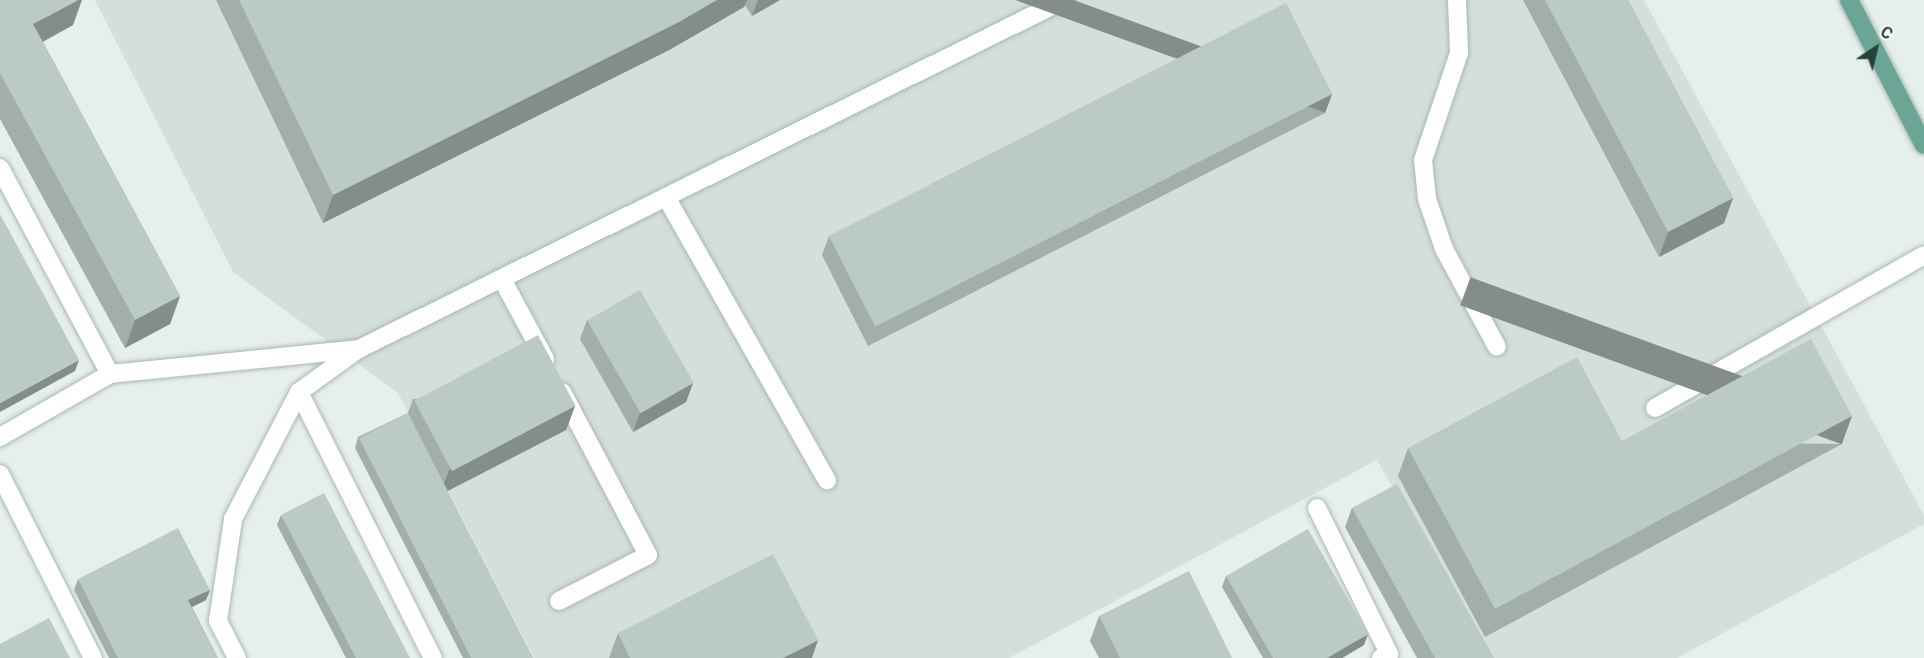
<!DOCTYPE html>
<html>
<head>
<meta charset="utf-8">
<style>
	body { margin:0 }
	#map { position:relative; width:1924px; height:658px; overflow:hidden; background:#e6efeb; font-family:Roboto,sans-serif }
	div>[style] { position:absolute }
	.built>* { inset:0; background:#d4dfda }
	.roads { filter:drop-shadow(0 0 2px #a8b8b2) drop-shadow(0 0 2px #a8b8b2) }
	.minor>* { height:18px; margin:-9px; padding:0 9px; transform-origin:9px; border-radius:9px; background:#fff }
	.major>* { height:18px; margin:-9px; padding:0 9px; transform-origin:9px; border-radius:9px; background:#6aa596 }
	.wall>* { inset:0; background:#a1aea9 }
	.shaded-wall>* { inset:0; background:#838d89; transform-origin:0 0 }
	.building>* { inset:0; background:#bbcac4; transform-origin:0 0 }
	span { translate:-50% -50%; white-space:nowrap; text-align:center; line-height:1.15; -webkit-text-stroke:4.5px #f7fbf9; paint-order:stroke }
	.north { position:absolute; left:1846px; top:18px; width:60px; height:60px; -webkit-text-stroke:4px #f7fbf9; paint-order:stroke; rotate:35deg; font-size:16px; font-weight:700; line-height:24px; text-align:center; color:#24423a }
	.north::after { content:''; display:block; margin:auto; width:21px; height:27px; background:#24423a; clip-path:polygon(50% 0,100% 100%,50% 72%,0 100%) }
</style>
</head>
<body>
<div id="map">
	<div class="built">
		<i style="clip-path:polygon(95px 0,1644px 0,1924px 515px,1924px 524px,1677px 658px,1488px 658px,1377px 460px,1009px 658px,534px 658px,398px 393px,233px 272px)"></i>
	</div>
	<div class="roads">
		<div class="minor">
			<i style="left:1457px;top:0;width:53px;rotate:87.8deg"></i>
			<i style="left:1459px;top:53px;width:113px;rotate:108.6deg"></i>
			<i style="left:1423px;top:160px;width:39px;rotate:84deg"></i>
			<i style="left:1427px;top:199px;width:53px;rotate:71.2deg"></i>
			<i style="left:1444px;top:249px;width:111px;rotate:61.6deg"></i>
			<i style="left:0;top:168px;width:234px;rotate:61.9deg"></i>
			<i style="left:666px;top:197px;width:326px;rotate:60.4deg"></i>
			<i style="left:502px;top:279px;width:91px;rotate:61.7deg"></i>
			<i style="left:299px;top:392px;width:298px;rotate:63.3deg"></i>
			<i style="left:1655px;top:408px;width:309px;rotate:-29.6deg"></i>
			<i style="left:0;top:437px;width:127px;rotate:-29.8deg"></i>
			<i style="left:110px;top:374px;width:250px;rotate:-5.7deg"></i>
			<i style="left:359px;top:349px;width:787px;rotate:-26.34deg"></i>
			<i style="left:0;top:474px;width:206px;rotate:63.2deg"></i>
			<i style="left:1317px;top:508px;width:163px;rotate:63.7deg"></i>
			<i style="left:1389px;top:654px;width:9px;rotate:153deg"></i>
			<i style="left:559px;top:601px;width:100px;rotate:-27.3deg"></i>
			<i style="left:648px;top:555px;width:184px;rotate:-117.8deg"></i>
			<i style="left:237px;top:658px;width:42px;rotate:-117.2deg"></i>
			<i style="left:218px;top:621px;width:103px;rotate:-81.6deg"></i>
			<i style="left:233px;top:519px;width:143px;rotate:-62.5deg"></i>
			<i style="left:299px;top:392px;width:72px;rotate:-35.9deg"></i>
		</div>
		<div class="major">
			<i style="left:1849px;top:0;width:163px;rotate:62.7deg"></i>
		</div>
	</div>
	<div class="wall">
		<i style="clip-path:polygon(0 0,73px 25px,43px 42px,180px 296px,170px 324px,125px 348px,0 119px)"></i>
		<i style="clip-path:polygon(216px 0,780px 0,752px 16px,745px 5px,744px 7px,669px 50px,323px 223px)"></i>
		<i style="clip-path:polygon(1523px 0,1628px 0,1733px 198px,1724px 223px,1659px 257px)"></i>
		<i style="clip-path:polygon(1332px 94px,1325px 113px,868px 346px,822px 255px,829px 236px)"></i>
		<i style="clip-path:polygon(587px 320px,693px 383px,686px 402px,633px 432px,580px 339px)"></i>
		<i style="clip-path:polygon(413px 399px,575px 406px,566px 430px,447px 491px,533px 658px,463px 658px,355px 448px,358px 437px,408px 413px)"></i>
		<i style="clip-path:polygon(1622px 441px,1842px 444px,1485px 637px,1398px 476px,1408px 448px)"></i>
		<i style="clip-path:polygon(1352px 508px,1494px 658px,1417px 658px,1345px 527px)"></i>
		<i style="clip-path:polygon(281px 515px,410px 658px,346px 658px,277px 525px)"></i>
		<i style="clip-path:polygon(1226px 576px,1364px 645px,1342px 658px,1263px 658px,1222px 587px)"></i>
		<i style="clip-path:polygon(78px 579px,210px 590px,206px 600px,192px 607px,218px 658px,109px 658px,74px 590px)"></i>
		<i style="clip-path:polygon(1099px 616px,1232px 658px,1099px 658px,1090px 641px)"></i>
		<i style="clip-path:polygon(618px 633px,812px 658px,609px 658px)"></i>
	</div>
	<div class="shaded-wall">
		<i style="clip-path:polygon(78px 0,82px 0,73px 25px,23px 52px,33px 24px)"></i>
		<i style="clip-path:polygon(717px 0,747px 0,744px 7px,669px 50px,323px 223px,333px 195px)"></i>
		<i style="clip-path:polygon(758px 0,780px 0,752px 16px)"></i>
		<i style="left:1332px;top:94px;width:20px;height:513px;rotate:110deg"></i>
		<i style="clip-path:polygon(1733px 198px,1724px 223px,1659px 257px,1668px 232px)"></i>
		<i style="clip-path:polygon(180px 296px,170px 324px,125px 348px,135px 320px)"></i>
		<i style="clip-path:polygon(79px 360px,75px 371px,0 412px,0 403px)"></i>
		<i style="clip-path:polygon(693px 383px,686px 402px,633px 432px,640px 413px)"></i>
		<i style="clip-path:polygon(575px 406px,566px 430px,440px 495px,449px 470px)"></i>
		<i style="left:1852px;top:416px;width:30px;height:406px;rotate:110deg"></i>
		<i style="clip-path:polygon(210px 590px,206px 600px,184px 611px,188px 600px)"></i>
		<i style="clip-path:polygon(1368px 634px,1364px 645px,1342px 658px,1327px 658px)"></i>
		<i style="clip-path:polygon(818px 640px,812px 658px,783px 658px)"></i>
	</div>
	<div class="building">
		<i style="clip-path:polygon(0 0,78px 0,33px 24px,180px 296px,135px 320px,0 73px)"></i>
		<i style="clip-path:polygon(239px 0,717px 0,679px 22px,333px 195px)"></i>
		<i style="clip-path:polygon(1545px 0,1628px 0,1733px 198px,1668px 232px)"></i>
		<i style="left:1286px;top:3px;width:102px;height:513px;rotate:63deg"></i>
		<i style="clip-path:polygon(0 214px,79px 360px,0 403px)"></i>
		<i style="left:640px;top:290px;width:107px;height:61px;rotate:60deg"></i>
		<i style="left:538px;top:335px;width:80px;height:140px;rotate:62deg"></i>
		<i style="clip-path:polygon(1811px 339px,1852px 416px,1495px 609px,1408px 448px,1577px 357px,1622px 441px)"></i>
		<i style="left:408px;top:413px;width:275px;height:55px;rotate:63deg"></i>
		<i style="clip-path:polygon(1397px 484px,1494px 658px,1435px 658px,1352px 508px)"></i>
		<i style="clip-path:polygon(324px 493px,410px 658px,356px 658px,281px 515px)"></i>
		<i style="clip-path:polygon(178px 528px,210px 590px,188px 600px,218px 658px,118px 658px,78px 579px)"></i>
		<i style="clip-path:polygon(1308px 529px,1368px 634px,1327px 658px,1273px 658px,1226px 576px)"></i>
		<i style="clip-path:polygon(773px 554px,818px 640px,783px 658px,630px 658px,618px 633px)"></i>
		<i style="clip-path:polygon(1189px 571px,1232px 658px,1120px 658px,1099px 616px)"></i>
		<i style="clip-path:polygon(49px 618px,70px 658px,0 658px,0 644px)"></i>
	</div>
	<div class="north">С</div>
</div>
</body>
</html>
